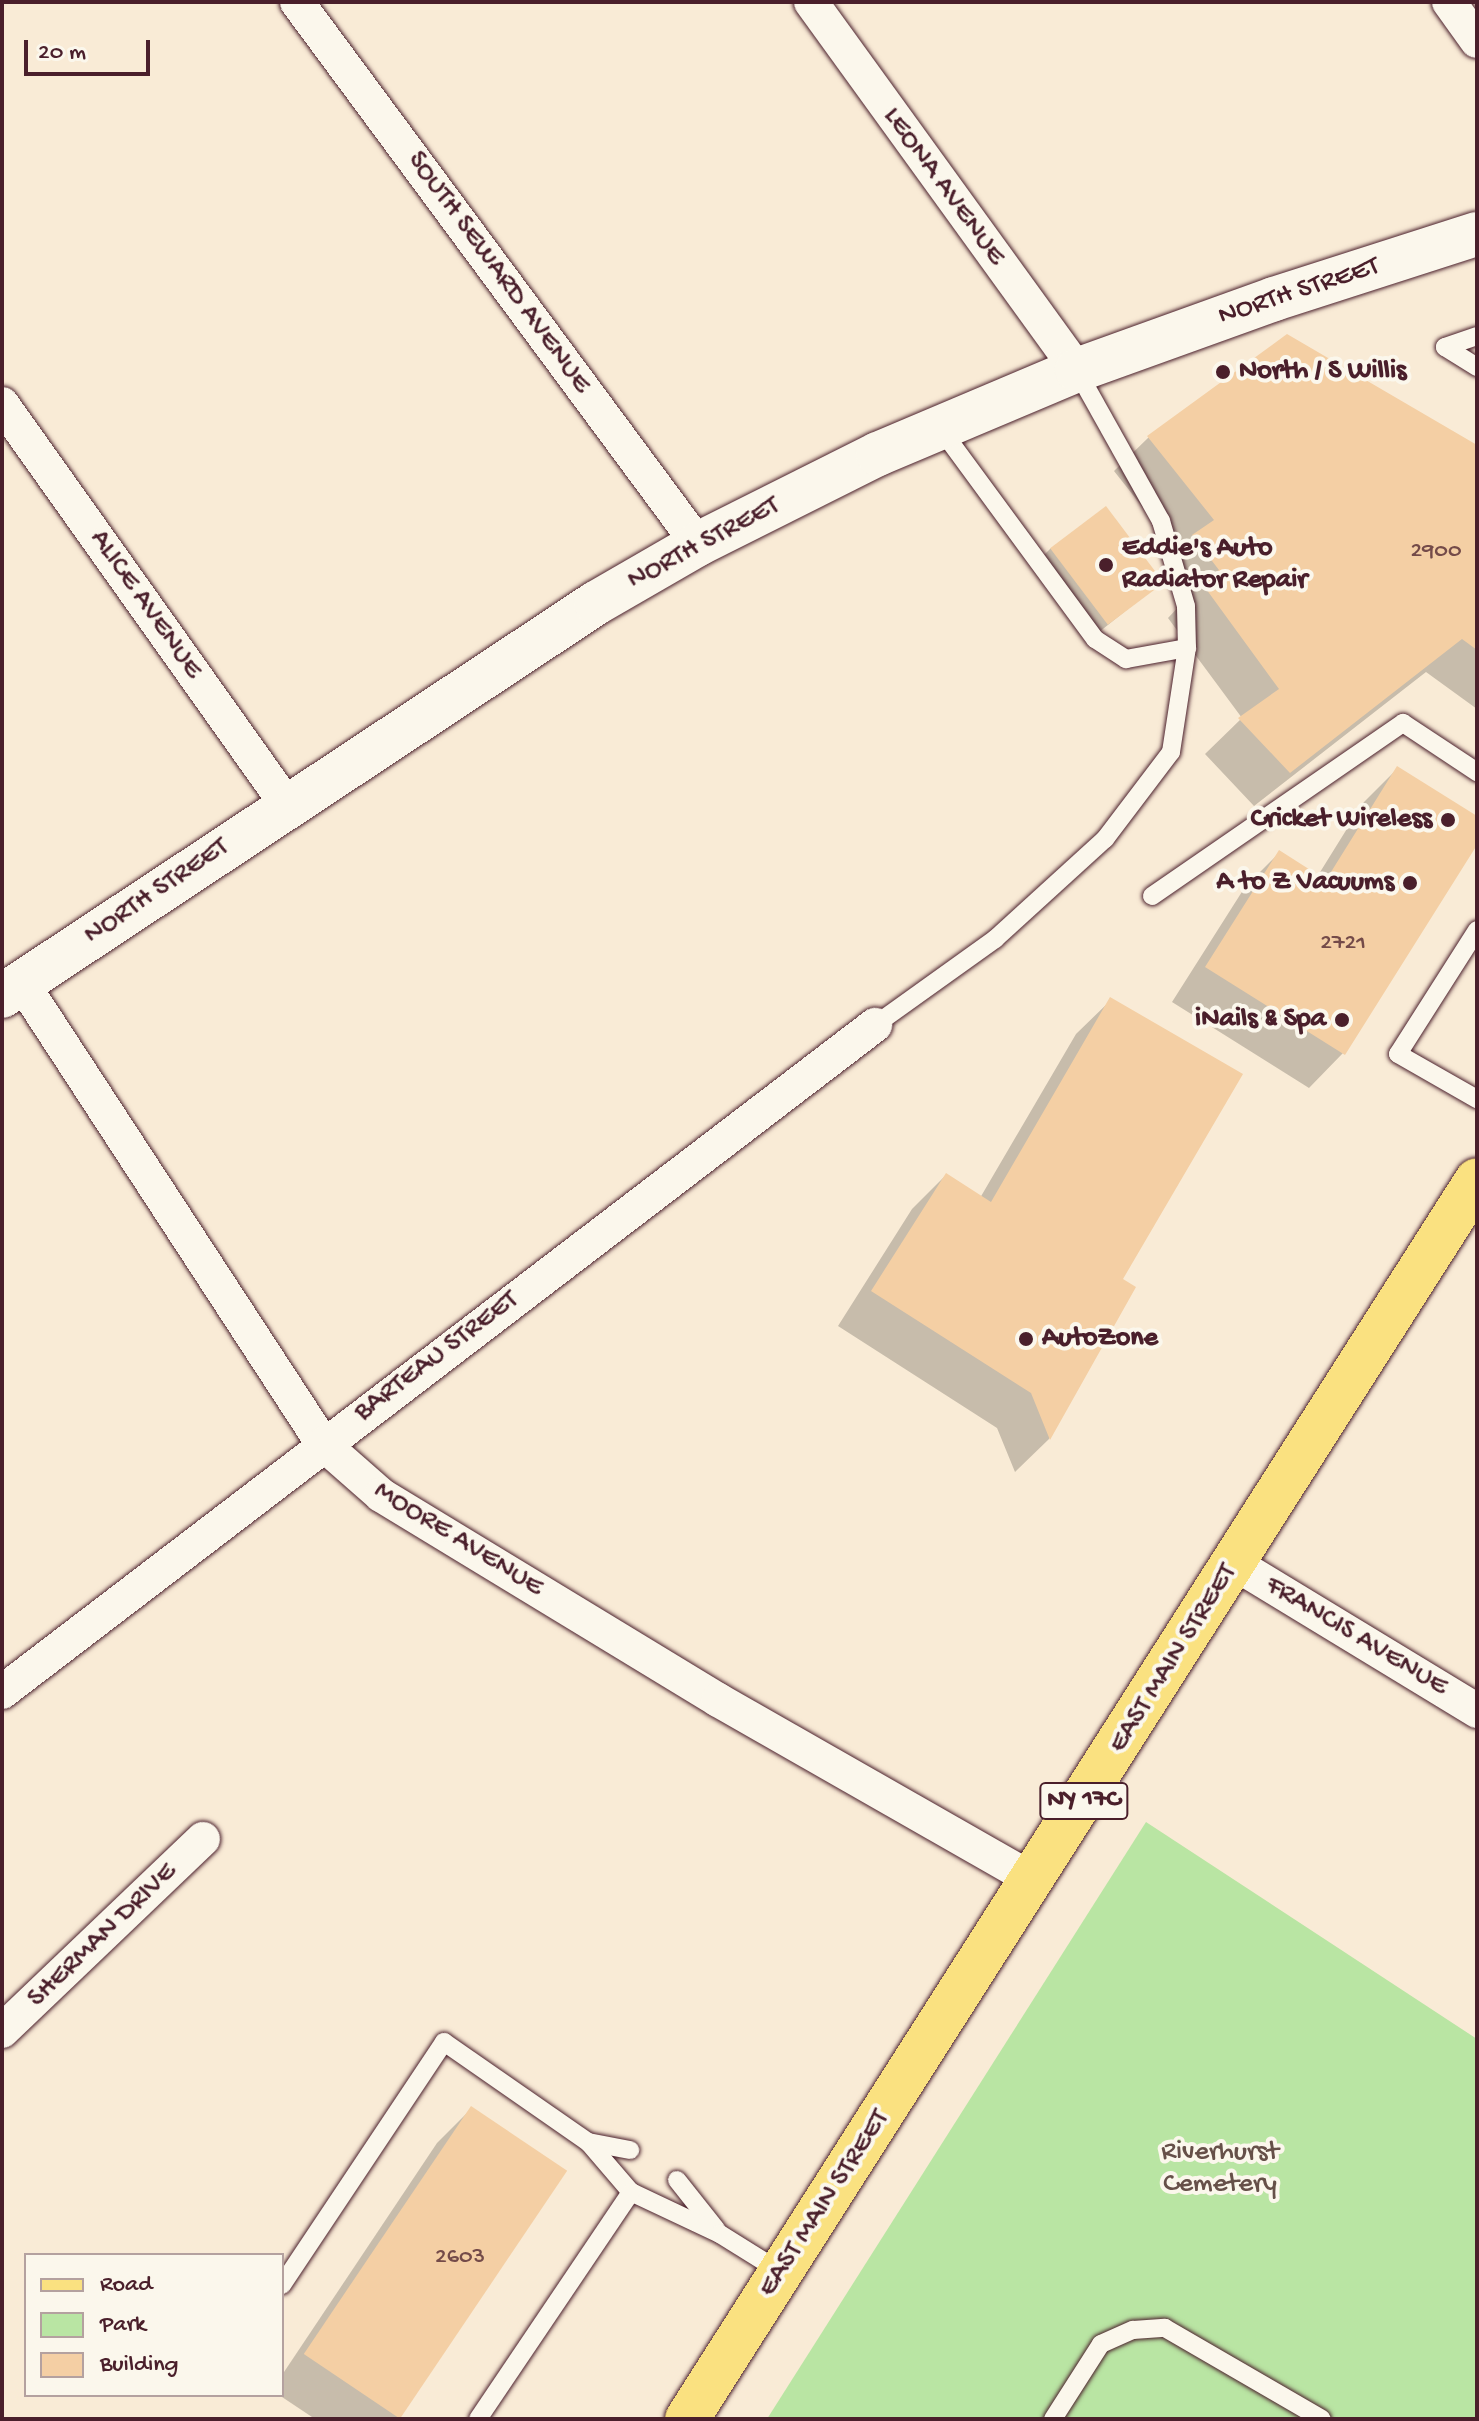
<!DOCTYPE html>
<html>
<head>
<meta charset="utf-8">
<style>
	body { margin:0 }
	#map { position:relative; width:1479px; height:2421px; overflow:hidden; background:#f9ebd6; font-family:"Gochi Hand",sans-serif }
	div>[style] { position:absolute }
	.green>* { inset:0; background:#b9e5a3 }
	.shadow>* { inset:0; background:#0003 }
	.building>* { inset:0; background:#f4cfa4; transform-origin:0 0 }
	.roads { filter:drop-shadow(0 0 2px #4a1f2b) drop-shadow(0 0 2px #4a1f2b) }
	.lane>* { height:18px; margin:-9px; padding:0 9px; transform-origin:9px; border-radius:9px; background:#fbf7ec }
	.street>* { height:34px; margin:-17px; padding:0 17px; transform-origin:17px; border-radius:17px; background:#fbf7ec }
	.secondary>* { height:44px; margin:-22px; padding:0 22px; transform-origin:22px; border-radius:22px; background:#fbf7ec }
	.primary>* { height:44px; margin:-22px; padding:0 22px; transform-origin:22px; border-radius:22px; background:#fae180 }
	.dots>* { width:22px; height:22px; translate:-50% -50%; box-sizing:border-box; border:4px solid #fbf7ec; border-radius:50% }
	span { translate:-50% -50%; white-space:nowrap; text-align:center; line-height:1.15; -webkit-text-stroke:8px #fbf7ec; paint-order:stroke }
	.number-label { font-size:24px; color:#744b49 }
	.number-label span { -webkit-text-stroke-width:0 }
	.shield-label span { padding:2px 6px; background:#fbf7ec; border:2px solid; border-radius:6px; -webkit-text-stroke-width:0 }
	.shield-label { font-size:26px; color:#4a1f2b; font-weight:700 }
	.street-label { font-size:28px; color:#4a1f2b }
	.poi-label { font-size:28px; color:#4a1f2b; font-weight:700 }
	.left { translate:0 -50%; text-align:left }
	.right { translate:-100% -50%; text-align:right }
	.park-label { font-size:28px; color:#665049 }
	.frame { position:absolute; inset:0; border:4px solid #4a1f2b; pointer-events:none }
	.legend { position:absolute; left:24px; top:2253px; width:260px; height:144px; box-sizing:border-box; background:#fbf7ec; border:2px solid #b4a19f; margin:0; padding:10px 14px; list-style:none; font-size:24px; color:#4a1f2b }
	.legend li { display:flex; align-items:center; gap:16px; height:40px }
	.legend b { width:40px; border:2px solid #b4a19f }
	.scale { position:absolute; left:24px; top:40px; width:126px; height:36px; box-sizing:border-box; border:4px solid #4a1f2b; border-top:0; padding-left:10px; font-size:24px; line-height:28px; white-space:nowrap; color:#4a1f2b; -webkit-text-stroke:6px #fbf7ec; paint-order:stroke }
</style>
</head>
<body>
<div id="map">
	<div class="green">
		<i style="clip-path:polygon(1146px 1822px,1477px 2039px,1477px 2419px,767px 2419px)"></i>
	</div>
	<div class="shadow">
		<i style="clip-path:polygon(1149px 437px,1477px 447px,1477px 709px,1426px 672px,1254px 806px,1205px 754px,1242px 718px,1168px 618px,1183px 602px,1159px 571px,1178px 552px,1114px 471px)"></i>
		<i style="clip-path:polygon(1051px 548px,1160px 583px,1088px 641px,1033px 566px)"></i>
		<i style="clip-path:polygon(1398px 768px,1477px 818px,1477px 841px,1343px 1053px,1309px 1088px,1172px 1002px,1245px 887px,1279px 853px,1317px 877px,1363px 803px)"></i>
		<i style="clip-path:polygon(1111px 1000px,1120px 1279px,1133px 1288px,1049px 1439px,1015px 1472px,997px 1428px,838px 1326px,912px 1209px,946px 1175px,980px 1198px,1076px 1034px)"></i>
		<i style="clip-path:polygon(471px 2109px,564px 2171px,399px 2419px,315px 2419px,279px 2395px,282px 2375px,437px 2143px)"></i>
	</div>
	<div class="building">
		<i style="clip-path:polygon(1287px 334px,1477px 445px,1477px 650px,1462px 639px,1290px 773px,1238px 718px,1279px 689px,1201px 582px,1219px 570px,1192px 535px,1214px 520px,1147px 436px)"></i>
		<i style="left:1106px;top:506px;width:96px;height:70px;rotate:53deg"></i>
		<i style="clip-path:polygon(1397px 766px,1477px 816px,1477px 845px,1345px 1055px,1205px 967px,1279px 850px,1326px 880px)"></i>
		<i style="clip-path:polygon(1110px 997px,1243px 1074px,1123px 1279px,1136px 1287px,1050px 1440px,1031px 1393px,871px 1291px,946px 1173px,991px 1202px)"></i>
		<i style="left:471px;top:2106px;width:116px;height:299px;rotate:34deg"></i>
	</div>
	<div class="roads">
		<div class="lane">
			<i style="left:1477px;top:336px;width:34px;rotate:161deg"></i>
			<i style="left:1445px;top:347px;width:38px;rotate:32deg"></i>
			<i style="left:940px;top:428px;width:262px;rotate:53.7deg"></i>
			<i style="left:1095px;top:639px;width:37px;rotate:33deg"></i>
			<i style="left:1126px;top:659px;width:62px;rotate:-10.2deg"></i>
			<i style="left:1152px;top:896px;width:305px;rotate:-34.6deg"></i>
			<i style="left:1403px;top:723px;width:89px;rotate:33.5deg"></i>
			<i style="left:1477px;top:930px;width:147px;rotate:122.5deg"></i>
			<i style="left:1398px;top:1054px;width:91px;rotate:29.7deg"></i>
			<i style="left:875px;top:1025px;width:148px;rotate:-35.6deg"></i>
			<i style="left:995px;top:939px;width:149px;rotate:-42.3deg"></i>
			<i style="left:1105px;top:839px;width:109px;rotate:-52.8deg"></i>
			<i style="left:1171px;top:752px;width:105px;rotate:-81.3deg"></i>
			<i style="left:1187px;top:648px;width:42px;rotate:-91.4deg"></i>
			<i style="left:1186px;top:606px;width:89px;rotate:-106.4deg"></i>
			<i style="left:1161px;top:521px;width:172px;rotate:-119.2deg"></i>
			<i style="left:588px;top:2142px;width:43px;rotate:10.8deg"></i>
			<i style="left:677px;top:2180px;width:63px;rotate:51.5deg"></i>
			<i style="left:282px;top:2285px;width:292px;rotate:-56.3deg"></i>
			<i style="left:444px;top:2042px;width:175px;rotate:34.8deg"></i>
			<i style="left:588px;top:2142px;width:66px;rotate:49.3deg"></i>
			<i style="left:631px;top:2192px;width:98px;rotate:25.3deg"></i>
			<i style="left:720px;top:2234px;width:72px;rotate:31.9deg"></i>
			<i style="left:478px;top:2419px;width:274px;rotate:-56deg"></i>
			<i style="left:1053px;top:2419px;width:89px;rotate:-57.4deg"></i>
			<i style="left:1101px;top:2344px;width:35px;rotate:-24deg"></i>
			<i style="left:1133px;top:2330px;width:32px;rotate:-4deg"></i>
			<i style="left:1165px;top:2328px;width:181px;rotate:30.1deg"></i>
		</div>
		<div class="street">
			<i style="left:297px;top:2px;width:674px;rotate:53.5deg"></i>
			<i style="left:811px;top:2px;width:454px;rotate:54.1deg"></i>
			<i style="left:1449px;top:2px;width:48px;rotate:54.3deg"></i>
			<i style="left:2px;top:404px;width:492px;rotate:54.6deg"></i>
			<i style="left:22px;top:983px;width:551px;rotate:56.86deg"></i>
			<i style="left:323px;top:1444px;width:77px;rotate:41.3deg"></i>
			<i style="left:381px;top:1495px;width:394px;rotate:31.3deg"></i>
			<i style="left:718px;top:1700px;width:364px;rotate:29.7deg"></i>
			<i style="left:1234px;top:1563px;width:285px;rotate:31.3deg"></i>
			<i style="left:2px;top:1692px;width:1099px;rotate:-37.38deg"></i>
			<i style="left:2px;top:2031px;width:278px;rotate:-43.7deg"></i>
		</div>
		<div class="secondary">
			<i style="left:2px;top:996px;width:712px;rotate:-33.49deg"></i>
			<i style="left:596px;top:603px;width:118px;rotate:-30deg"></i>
			<i style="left:698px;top:544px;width:201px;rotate:-26.6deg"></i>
			<i style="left:878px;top:454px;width:216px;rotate:-22.9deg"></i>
			<i style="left:1077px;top:370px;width:209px;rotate:-19.8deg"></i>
			<i style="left:1274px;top:299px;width:213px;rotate:-17.8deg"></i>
		</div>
		<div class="primary">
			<i style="left:687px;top:2419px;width:1469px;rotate:-57.48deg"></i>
		</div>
	</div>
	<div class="dots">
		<i style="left:1223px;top:372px;background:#4a1f2b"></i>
		<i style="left:1106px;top:565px;background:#4a1f2b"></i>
		<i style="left:1448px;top:820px;background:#4a1f2b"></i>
		<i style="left:1410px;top:883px;background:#4a1f2b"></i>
		<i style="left:1342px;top:1020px;background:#4a1f2b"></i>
		<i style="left:1026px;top:1339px;background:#4a1f2b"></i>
	</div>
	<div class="number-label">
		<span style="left:1436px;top:552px">2900</span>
		<span style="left:1343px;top:944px">2721</span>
		<span style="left:460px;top:2258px">2603</span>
	</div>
	<div class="shield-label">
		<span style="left:1084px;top:1801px">NY 17C</span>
	</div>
	<div class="street-label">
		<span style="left:943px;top:187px;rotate:54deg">LEONA AVENUE</span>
		<span style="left:498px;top:273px;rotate:54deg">SOUTH SEWARD AVENUE</span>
		<span style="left:1299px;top:292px;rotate:-18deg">NORTH STREET</span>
		<span style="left:704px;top:544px;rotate:-28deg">NORTH STREET</span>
		<span style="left:145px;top:605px;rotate:55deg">ALICE AVENUE</span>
		<span style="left:157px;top:892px;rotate:-34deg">NORTH STREET</span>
		<span style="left:437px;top:1357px;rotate:-37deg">BARTEAU STREET</span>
		<span style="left:458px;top:1540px;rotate:32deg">MOORE AVENUE</span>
		<span style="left:1356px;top:1637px;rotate:31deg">FRANCIS AVENUE</span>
		<span style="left:1174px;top:1659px;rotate:-58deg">EAST MAIN STREET</span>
		<span style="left:103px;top:1936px;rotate:-44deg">SHERMAN DRIVE</span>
		<span style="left:825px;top:2204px;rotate:-57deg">EAST MAIN STREET</span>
	</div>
	<div class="poi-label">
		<span class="left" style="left:1239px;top:372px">North / S Willis</span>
		<span class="left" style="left:1122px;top:565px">Eddie's Auto<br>Radiator Repair</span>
		<span class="right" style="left:1432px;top:820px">Cricket Wireless</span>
		<span class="right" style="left:1394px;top:883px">A to Z Vacuums</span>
		<span class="right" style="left:1326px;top:1020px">iNails &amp; Spa</span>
		<span class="left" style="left:1042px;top:1339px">AutoZone</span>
	</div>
	<div class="park-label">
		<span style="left:1220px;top:2169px">Riverhurst<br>Cemetery</span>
	</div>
	<div class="frame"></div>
	<ul class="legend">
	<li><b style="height:10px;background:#fae180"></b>Road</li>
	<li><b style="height:22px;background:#b9e5a3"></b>Park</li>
	<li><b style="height:22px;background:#f4cfa4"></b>Building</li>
	</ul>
	<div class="scale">20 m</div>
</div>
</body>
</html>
